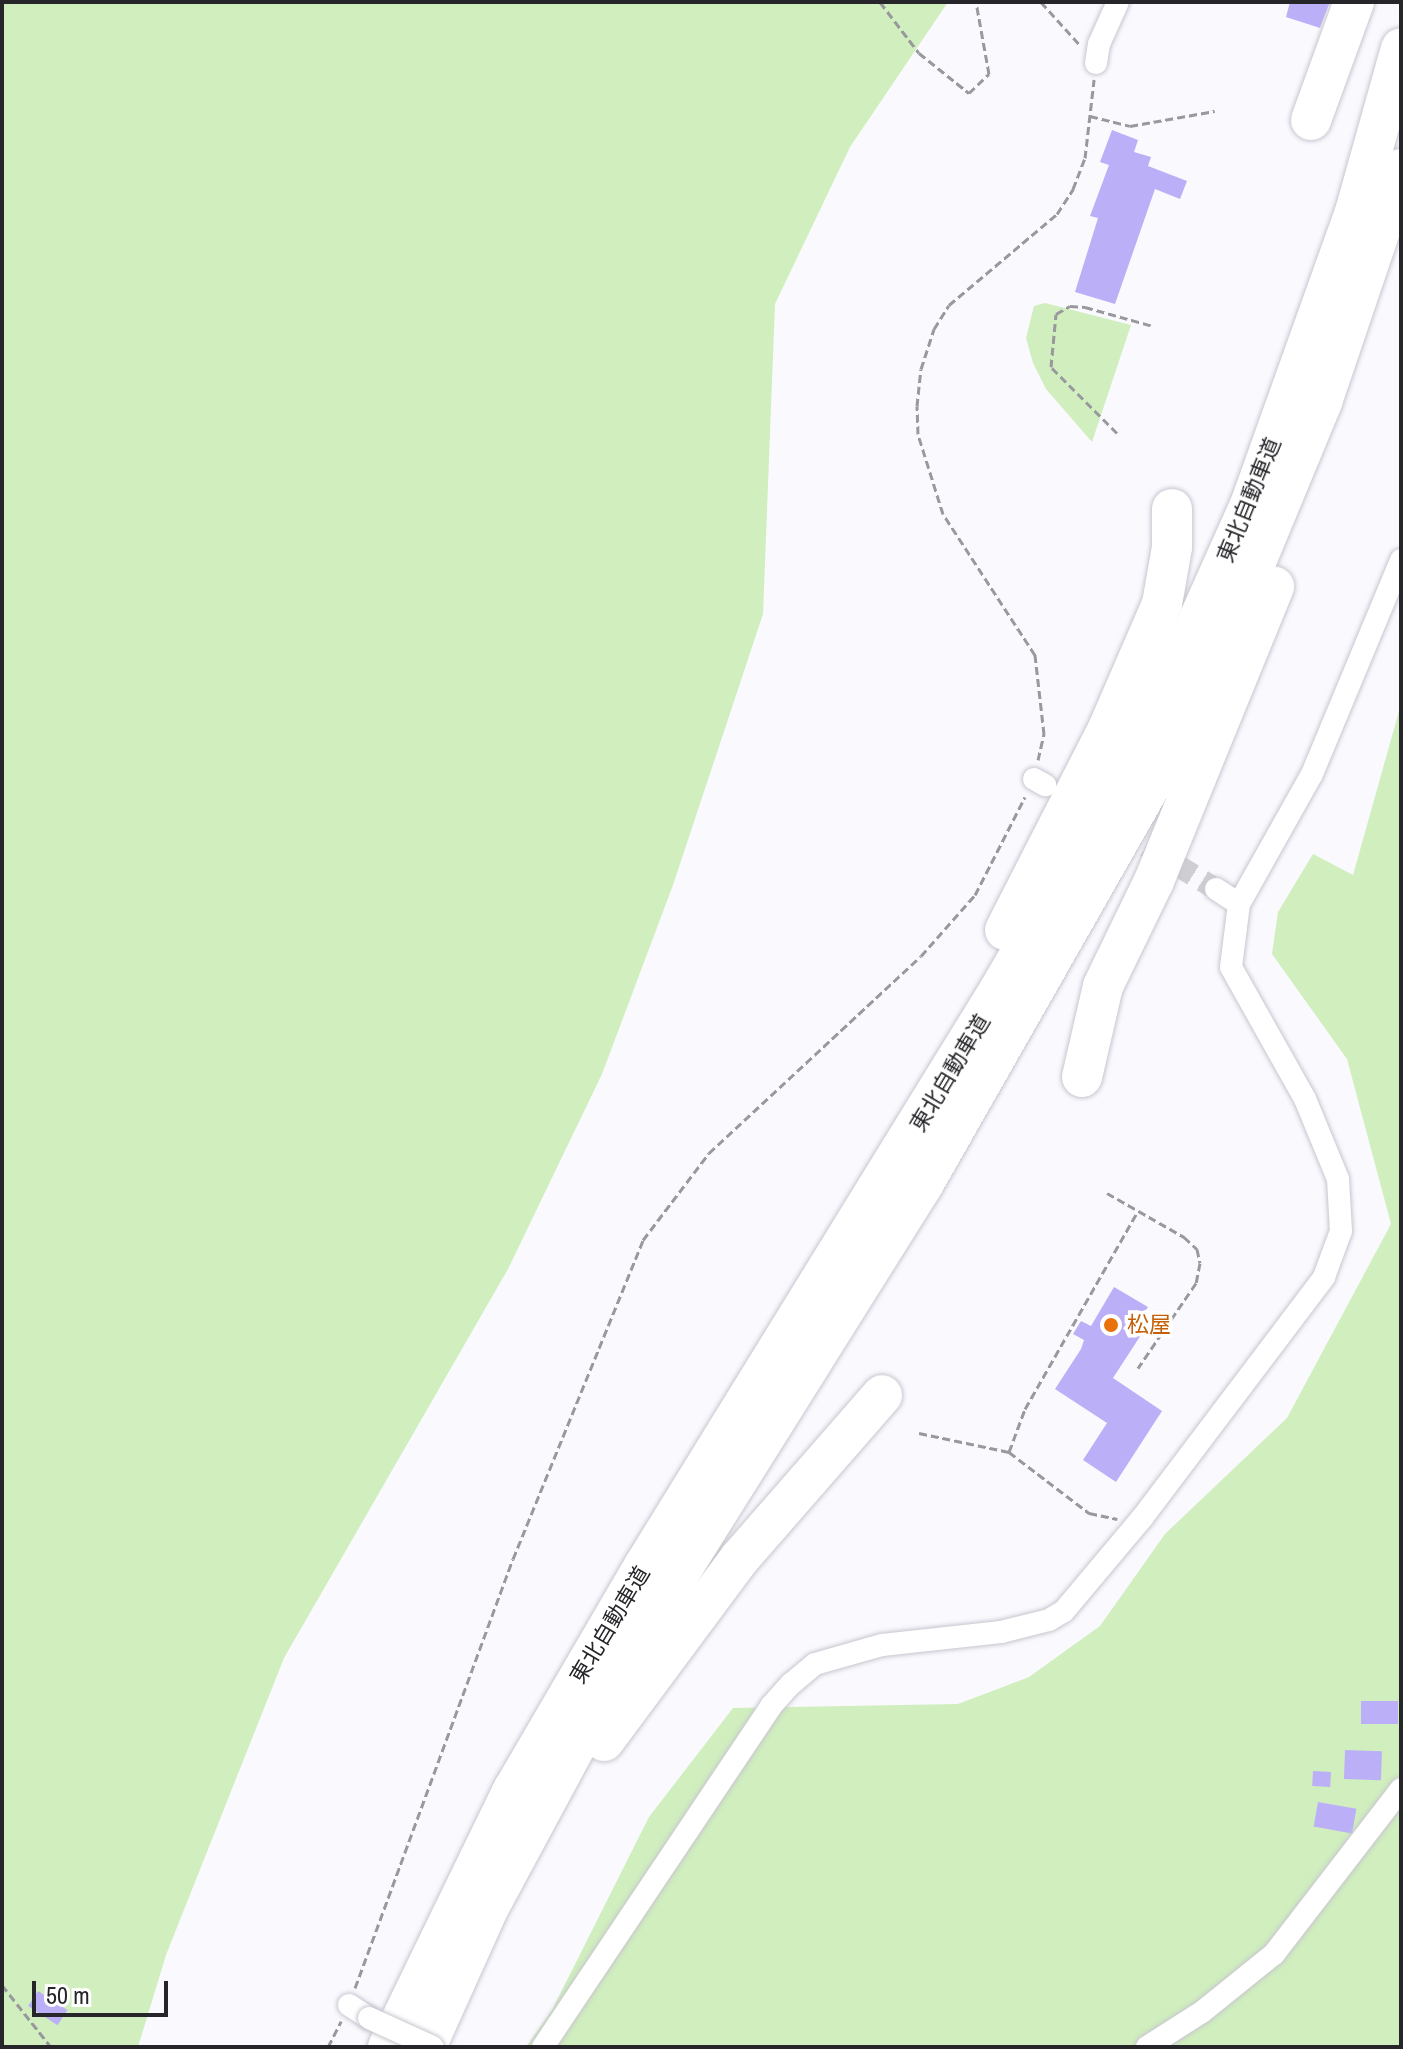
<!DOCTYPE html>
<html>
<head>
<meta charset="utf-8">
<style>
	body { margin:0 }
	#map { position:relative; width:1403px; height:2049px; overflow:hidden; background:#f9f9fe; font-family:"Archivo Narrow","Noto Sans JP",sans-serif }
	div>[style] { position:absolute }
	.green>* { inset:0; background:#d0eebe }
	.building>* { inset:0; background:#bbb0f8; transform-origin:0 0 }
	.minor-tunnel>* { height:22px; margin-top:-11px; transform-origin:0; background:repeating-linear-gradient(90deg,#cfcfd3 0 22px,transparent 0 33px) }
	.path>* { height:3px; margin-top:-1.5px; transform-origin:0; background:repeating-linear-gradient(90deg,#98989d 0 8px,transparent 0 12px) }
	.roads { filter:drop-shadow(0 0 2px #c7c6cf) drop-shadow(0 0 2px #c7c6cf) }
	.minor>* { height:22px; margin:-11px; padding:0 11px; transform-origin:11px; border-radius:11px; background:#fff }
	.motorway>* { height:40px; margin:-20px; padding:0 20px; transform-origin:20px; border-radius:20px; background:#fff }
	.bridges { filter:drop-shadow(0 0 2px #c7c6cf) drop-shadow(0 0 2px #c7c6cf) }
	.minor-bridge>* { height:22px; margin:-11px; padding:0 11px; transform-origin:11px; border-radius:11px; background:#fff }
	.dots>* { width:22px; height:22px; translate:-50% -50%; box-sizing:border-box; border:4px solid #fff; border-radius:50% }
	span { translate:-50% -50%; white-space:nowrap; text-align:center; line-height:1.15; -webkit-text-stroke:7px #fff; paint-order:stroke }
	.street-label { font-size:22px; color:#262529 }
	.food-label { font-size:22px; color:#c56008 }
	.left { translate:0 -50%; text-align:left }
	.frame { position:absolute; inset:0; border:4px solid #262529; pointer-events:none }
	.scale { position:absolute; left:32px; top:1981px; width:136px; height:36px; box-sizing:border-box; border:4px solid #262529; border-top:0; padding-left:10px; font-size:24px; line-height:28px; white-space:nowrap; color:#262529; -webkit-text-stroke:6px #fff; paint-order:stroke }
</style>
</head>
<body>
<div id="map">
	<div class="green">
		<i style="clip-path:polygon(2px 2px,948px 2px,850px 147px,775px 304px,763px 614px,673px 885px,602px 1074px,508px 1269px,284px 1658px,166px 1955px,138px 2047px,2px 2047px)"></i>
		<i style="clip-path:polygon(1045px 303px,1131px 325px,1092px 442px,1046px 389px,1033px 363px,1026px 338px,1034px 306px)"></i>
		<i style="clip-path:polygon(1401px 704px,1401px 2047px,526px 2047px,552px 2010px,649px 1817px,733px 1708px,958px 1704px,1029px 1677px,1100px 1626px,1165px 1534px,1287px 1418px,1391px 1224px,1347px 1059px,1272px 954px,1278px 912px,1313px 854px,1353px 875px)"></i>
	</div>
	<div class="building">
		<i style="clip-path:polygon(1290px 2px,1330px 2px,1320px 28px,1286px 17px)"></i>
		<i style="clip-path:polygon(1112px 130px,1138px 140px,1134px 152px,1151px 157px,1148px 166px,1187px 181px,1180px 199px,1155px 189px,1115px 304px,1075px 292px,1098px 218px,1090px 216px,1109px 165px,1100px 162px)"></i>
		<i style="clip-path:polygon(1114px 1287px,1148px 1307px,1144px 1313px,1152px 1318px,1113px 1378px,1162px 1411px,1116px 1482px,1083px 1460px,1107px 1423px,1055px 1389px,1081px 1349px,1084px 1340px,1073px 1334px,1081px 1321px,1091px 1326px)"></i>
		<i style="left:1398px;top:1701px;width:23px;height:37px;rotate:90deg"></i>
		<i style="left:1345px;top:1750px;width:37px;height:29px;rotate:2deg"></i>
		<i style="left:1313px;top:1771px;width:18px;height:15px;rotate:3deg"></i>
		<i style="left:1318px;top:1802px;width:39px;height:25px;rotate:10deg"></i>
		<i style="left:38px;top:1991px;width:35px;height:18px;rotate:33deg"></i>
	</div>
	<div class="minor-tunnel">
		<i style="left:1118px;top:829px;width:115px;rotate:31.5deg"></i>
	</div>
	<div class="path">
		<i style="left:880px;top:2px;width:64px;rotate:52.6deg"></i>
		<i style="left:919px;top:53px;width:64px;rotate:38.7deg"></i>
		<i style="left:969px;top:93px;width:28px;rotate:-44deg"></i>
		<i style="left:989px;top:74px;width:73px;rotate:-100.2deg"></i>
		<i style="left:1041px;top:2px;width:57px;rotate:47.9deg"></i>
		<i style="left:1090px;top:116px;width:41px;rotate:14deg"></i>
		<i style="left:1130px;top:126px;width:86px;rotate:-10deg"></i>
		<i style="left:1117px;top:433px;width:93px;rotate:-135deg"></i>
		<i style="left:1051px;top:367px;width:53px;rotate:-84.6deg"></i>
		<i style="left:1056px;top:314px;width:16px;rotate:-30deg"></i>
		<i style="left:1070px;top:306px;width:15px;rotate:4deg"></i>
		<i style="left:1085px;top:307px;width:71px;rotate:15.6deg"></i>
		<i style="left:1038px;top:760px;width:27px;rotate:-77deg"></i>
		<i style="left:1044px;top:734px;width:80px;rotate:-96.5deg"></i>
		<i style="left:1035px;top:655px;width:168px;rotate:-123.1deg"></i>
		<i style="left:943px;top:514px;width:84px;rotate:-107.4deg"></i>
		<i style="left:918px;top:434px;width:28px;rotate:-92deg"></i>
		<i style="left:917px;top:406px;width:37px;rotate:-84deg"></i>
		<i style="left:921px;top:369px;width:42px;rotate:-72deg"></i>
		<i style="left:934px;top:329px;width:28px;rotate:-58deg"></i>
		<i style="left:949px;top:305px;width:141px;rotate:-40.1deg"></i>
		<i style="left:1057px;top:214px;width:30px;rotate:-57deg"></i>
		<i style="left:1073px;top:189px;width:33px;rotate:-69deg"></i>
		<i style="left:1085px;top:158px;width:79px;rotate:-83.4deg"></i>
		<i style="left:1107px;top:1193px;width:89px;rotate:29.7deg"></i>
		<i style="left:1184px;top:1237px;width:18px;rotate:43deg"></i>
		<i style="left:1197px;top:1249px;width:14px;rotate:78deg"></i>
		<i style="left:1200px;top:1263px;width:20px;rotate:101deg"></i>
		<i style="left:1196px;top:1283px;width:103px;rotate:124.3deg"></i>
		<i style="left:919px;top:1433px;width:92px;rotate:11.9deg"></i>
		<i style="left:1009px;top:1452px;width:101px;rotate:37.3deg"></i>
		<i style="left:1089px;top:1513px;width:29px;rotate:12deg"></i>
		<i style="left:1009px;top:1452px;width:46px;rotate:-69.6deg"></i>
		<i style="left:1025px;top:1409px;width:228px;rotate:-60.3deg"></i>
		<i style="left:2px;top:1985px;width:79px;rotate:51.7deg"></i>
		<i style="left:355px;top:1988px;width:457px;rotate:-69.8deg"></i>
		<i style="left:513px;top:1559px;width:344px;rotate:-67.8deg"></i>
		<i style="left:643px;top:1240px;width:109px;rotate:-52.8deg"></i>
		<i style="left:709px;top:1153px;width:289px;rotate:-42.9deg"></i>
		<i style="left:921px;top:956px;width:81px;rotate:-48.5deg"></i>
		<i style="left:975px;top:895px;width:110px;rotate:-63deg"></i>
		<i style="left:328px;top:2047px;width:29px;rotate:-63deg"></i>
	</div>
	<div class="roads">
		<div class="minor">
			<i style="left:1096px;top:63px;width:19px;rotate:-81deg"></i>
			<i style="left:1099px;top:44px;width:46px;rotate:-65.7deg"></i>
			<i style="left:1034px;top:779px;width:13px;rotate:29deg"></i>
			<i style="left:1216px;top:889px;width:27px;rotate:33deg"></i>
			<i style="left:349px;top:2005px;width:24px;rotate:33deg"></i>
			<i style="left:543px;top:2047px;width:410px;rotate:-56.2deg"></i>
			<i style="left:771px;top:1706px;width:30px;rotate:-48deg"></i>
			<i style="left:791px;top:1684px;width:31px;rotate:-40deg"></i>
			<i style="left:815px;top:1664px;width:70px;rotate:-15.8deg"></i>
			<i style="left:882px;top:1645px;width:120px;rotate:-6.2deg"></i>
			<i style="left:1001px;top:1632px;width:49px;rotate:-14deg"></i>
			<i style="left:1049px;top:1620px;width:17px;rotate:-31deg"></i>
			<i style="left:1064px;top:1611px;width:121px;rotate:-50deg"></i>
			<i style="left:1142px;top:1518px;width:302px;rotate:-52.9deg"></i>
			<i style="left:1324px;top:1277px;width:49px;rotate:-69.7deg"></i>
			<i style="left:1341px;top:1231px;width:52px;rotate:-93.3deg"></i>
			<i style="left:1338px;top:1179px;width:87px;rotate:-112.4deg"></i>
			<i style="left:1305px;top:1099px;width:151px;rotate:-119.3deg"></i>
			<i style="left:1231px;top:967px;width:64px;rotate:-82.8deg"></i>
			<i style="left:1239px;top:904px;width:149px;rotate:-60.7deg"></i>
			<i style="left:1312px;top:774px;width:232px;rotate:-67.4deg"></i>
			<i style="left:1147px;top:2047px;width:65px;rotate:-32.5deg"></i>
			<i style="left:1202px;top:2012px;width:92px;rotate:-38.9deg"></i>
			<i style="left:1274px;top:1954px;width:208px;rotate:-52.4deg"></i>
		</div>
		<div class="motorway">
			<i style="left:1311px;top:120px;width:126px;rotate:-70deg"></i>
			<i style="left:1005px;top:930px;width:224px;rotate:-62.9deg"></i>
			<i style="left:1107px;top:731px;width:138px;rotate:-66.6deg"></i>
			<i style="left:1162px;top:604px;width:58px;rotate:-80deg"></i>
			<i style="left:1172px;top:547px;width:38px;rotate:-90deg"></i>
			<i style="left:1082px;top:1077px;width:93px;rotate:-77deg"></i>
			<i style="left:1103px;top:986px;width:117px;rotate:-64.1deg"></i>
			<i style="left:1154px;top:881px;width:318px;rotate:-67.8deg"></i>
			<i style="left:604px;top:1741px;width:228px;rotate:-53.4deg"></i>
			<i style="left:740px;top:1558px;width:216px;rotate:-48.9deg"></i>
			<i style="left:388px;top:2047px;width:286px;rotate:-64.1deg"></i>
			<i style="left:513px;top:1790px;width:259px;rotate:-59.7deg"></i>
			<i style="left:644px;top:1566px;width:680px;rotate:-58.34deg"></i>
			<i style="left:1001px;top:987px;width:291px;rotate:-59.9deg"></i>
			<i style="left:1147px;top:735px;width:252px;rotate:-65.9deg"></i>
			<i style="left:1250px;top:505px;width:311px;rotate:-70.3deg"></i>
			<i style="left:1355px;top:212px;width:170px;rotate:-74.3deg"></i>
			<i style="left:426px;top:2047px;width:151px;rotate:-65.8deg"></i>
			<i style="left:488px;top:1909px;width:247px;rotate:-61.7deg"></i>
			<i style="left:605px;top:1692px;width:601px;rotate:-57.92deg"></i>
			<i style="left:924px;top:1183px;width:503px;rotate:-60.33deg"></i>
			<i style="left:1173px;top:746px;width:124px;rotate:-64.7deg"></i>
			<i style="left:1226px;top:634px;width:251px;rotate:-67.5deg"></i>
			<i style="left:1322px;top:402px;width:246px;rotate:-71.3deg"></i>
		</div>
	</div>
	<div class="bridges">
		<div class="minor-bridge">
			<i style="left:369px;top:2018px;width:70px;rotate:24.4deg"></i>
		</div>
	</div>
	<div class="dots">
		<i style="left:1111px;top:1325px;background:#e8710a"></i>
	</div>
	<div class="street-label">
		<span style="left:1249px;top:500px;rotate:-68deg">東北自動車道</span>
		<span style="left:950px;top:1073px;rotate:-59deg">東北自動車道</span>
		<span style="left:610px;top:1625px;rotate:-59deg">東北自動車道</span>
	</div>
	<div class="food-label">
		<span class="left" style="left:1127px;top:1325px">松屋</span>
	</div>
	<div class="frame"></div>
	<div class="scale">50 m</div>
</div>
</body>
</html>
